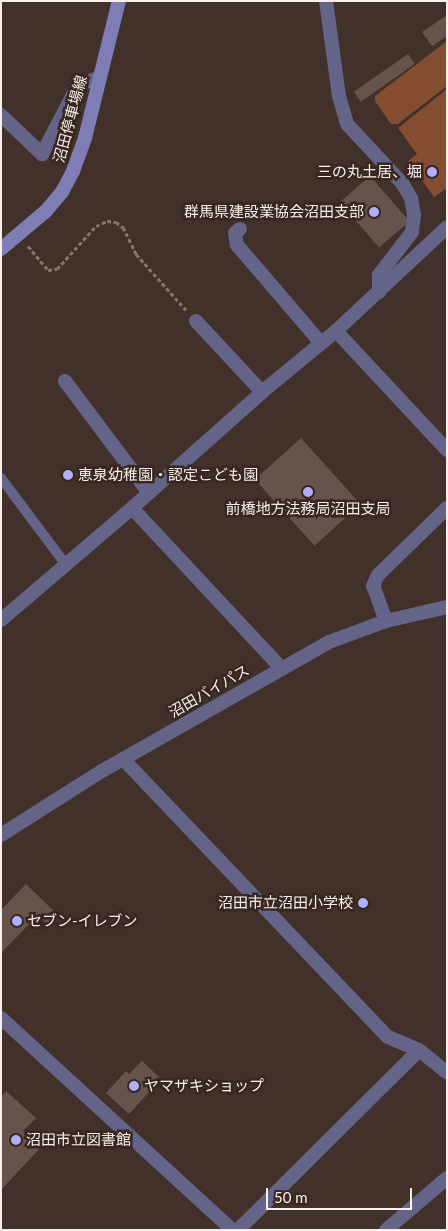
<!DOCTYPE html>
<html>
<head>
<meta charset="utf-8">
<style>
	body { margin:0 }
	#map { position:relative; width:448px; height:1231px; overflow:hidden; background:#42312a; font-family:Lato,"Noto Sans JP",sans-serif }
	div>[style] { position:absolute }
	.green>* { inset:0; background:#844c31 }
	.building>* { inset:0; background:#66544c; transform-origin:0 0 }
	.path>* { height:3px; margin-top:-1.5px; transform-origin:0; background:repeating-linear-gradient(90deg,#84756e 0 4px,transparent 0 6.5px) }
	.service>* { height:10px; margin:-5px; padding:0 5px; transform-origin:5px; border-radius:5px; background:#646488 }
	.minor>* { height:14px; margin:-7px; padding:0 7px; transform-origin:7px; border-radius:7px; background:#646488 }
	.tertiary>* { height:14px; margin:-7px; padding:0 7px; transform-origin:7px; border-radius:7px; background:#646488 }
	.secondary>* { height:14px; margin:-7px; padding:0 7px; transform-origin:7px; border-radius:7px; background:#7e7db5 }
	.dots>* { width:14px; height:14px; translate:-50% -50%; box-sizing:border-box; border:2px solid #372720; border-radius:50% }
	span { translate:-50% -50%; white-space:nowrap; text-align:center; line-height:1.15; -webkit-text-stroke:5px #372720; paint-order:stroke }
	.street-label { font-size:15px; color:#f9eee9 }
	.poi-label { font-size:15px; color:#f9eee9 }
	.right { translate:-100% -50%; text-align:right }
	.left { translate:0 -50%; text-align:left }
	.frame { position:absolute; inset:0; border:2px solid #f9eee9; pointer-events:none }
	.scale { position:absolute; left:266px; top:1188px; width:146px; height:22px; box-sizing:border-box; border:2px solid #f9eee9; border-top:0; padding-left:6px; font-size:15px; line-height:18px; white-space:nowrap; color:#f9eee9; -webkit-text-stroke:4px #372720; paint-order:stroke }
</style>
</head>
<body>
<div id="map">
	<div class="green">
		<i style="clip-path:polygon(447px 41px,447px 86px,398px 124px,391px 124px,375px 101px,375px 96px)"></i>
		<i style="clip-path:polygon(447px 89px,447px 188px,434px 197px,408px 161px,417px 154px,398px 128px)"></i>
	</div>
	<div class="building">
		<i style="clip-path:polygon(447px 15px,447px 36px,432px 46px,422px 32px)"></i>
		<i style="left:408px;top:54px;width:12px;height:66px;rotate:55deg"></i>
		<i style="left:370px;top:176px;width:60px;height:40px;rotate:49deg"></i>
		<i style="left:301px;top:438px;width:89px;height:62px;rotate:48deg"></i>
		<i style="clip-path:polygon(26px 884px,59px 916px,49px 926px,38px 915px,1px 953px,1px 910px)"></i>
		<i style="clip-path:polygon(142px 1061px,161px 1079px,129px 1114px,106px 1093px,126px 1071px,129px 1074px)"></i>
		<i style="clip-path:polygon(6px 1091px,36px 1118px,23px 1131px,40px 1148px,1px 1190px,1px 1097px)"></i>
	</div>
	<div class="path">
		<i style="left:28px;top:246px;width:31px;rotate:50deg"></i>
		<i style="left:48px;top:270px;width:9px;rotate:-6deg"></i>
		<i style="left:57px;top:269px;width:58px;rotate:-47.8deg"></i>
		<i style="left:96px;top:226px;width:12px;rotate:-24deg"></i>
		<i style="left:107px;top:221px;width:9px;rotate:6deg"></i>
		<i style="left:116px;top:222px;width:9px;rotate:36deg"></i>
		<i style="left:123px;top:227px;width:30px;rotate:64deg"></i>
		<i style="left:136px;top:254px;width:75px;rotate:48.2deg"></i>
	</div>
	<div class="service">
		<i style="left:1px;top:478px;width:109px;rotate:53.2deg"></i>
	</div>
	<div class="minor">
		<i style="left:326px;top:1px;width:96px;rotate:82.2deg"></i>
		<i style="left:339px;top:96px;width:29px;rotate:74deg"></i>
		<i style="left:347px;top:124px;width:81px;rotate:47deg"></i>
		<i style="left:402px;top:183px;width:17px;rotate:59deg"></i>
		<i style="left:411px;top:198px;width:17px;rotate:80deg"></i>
		<i style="left:414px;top:215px;width:17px;rotate:97deg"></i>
		<i style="left:412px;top:232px;width:54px;rotate:127.5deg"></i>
		<i style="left:379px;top:275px;width:17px;rotate:90deg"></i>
		<i style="left:1px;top:115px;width:57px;rotate:43.6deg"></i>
		<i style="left:42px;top:154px;width:78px;rotate:-62.4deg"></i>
		<i style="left:78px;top:85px;width:21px;rotate:-19deg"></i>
		<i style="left:240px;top:229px;width:6px;rotate:141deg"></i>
		<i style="left:235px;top:233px;width:12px;rotate:81deg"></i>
		<i style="left:237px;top:245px;width:128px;rotate:49.4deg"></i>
		<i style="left:196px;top:321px;width:97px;rotate:47.1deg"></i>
		<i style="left:336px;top:331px;width:163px;rotate:47deg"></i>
		<i style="left:65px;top:381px;width:140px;rotate:53.1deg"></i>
		<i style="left:1px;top:620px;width:172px;rotate:-40.5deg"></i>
		<i style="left:132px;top:508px;width:174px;rotate:-41.7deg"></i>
		<i style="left:262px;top:392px;width:96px;rotate:-39.5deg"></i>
		<i style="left:336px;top:331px;width:152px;rotate:-43.1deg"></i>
		<i style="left:386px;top:621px;width:37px;rotate:-110deg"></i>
		<i style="left:373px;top:586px;width:12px;rotate:-66deg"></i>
		<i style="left:378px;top:575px;width:96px;rotate:-44.2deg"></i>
		<i style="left:386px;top:1230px;width:80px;rotate:-40.4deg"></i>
	</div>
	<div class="tertiary">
		<i style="left:132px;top:508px;width:220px;rotate:47deg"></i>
		<i style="left:123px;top:759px;width:384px;rotate:46.4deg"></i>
		<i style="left:388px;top:1037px;width:34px;rotate:23deg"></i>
		<i style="left:419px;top:1050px;width:36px;rotate:39deg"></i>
		<i style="left:1px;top:835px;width:120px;rotate:-32.4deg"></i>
		<i style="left:102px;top:771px;width:261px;rotate:-29.6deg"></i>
		<i style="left:329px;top:642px;width:61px;rotate:-20.2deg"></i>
		<i style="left:386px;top:621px;width:63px;rotate:-12.9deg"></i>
		<i style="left:1px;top:1018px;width:314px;rotate:42.5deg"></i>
		<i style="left:238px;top:1230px;width:255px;rotate:-44.8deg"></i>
	</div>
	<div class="secondary">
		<i style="left:1px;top:249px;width:59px;rotate:-40.2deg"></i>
		<i style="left:46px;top:211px;width:25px;rotate:-50deg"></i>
		<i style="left:62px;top:192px;width:24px;rotate:-62deg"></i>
		<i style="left:73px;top:171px;width:35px;rotate:-70deg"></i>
		<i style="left:85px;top:138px;width:141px;rotate:-76.1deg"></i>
	</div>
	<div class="dots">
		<i style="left:432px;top:172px;background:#b0aefa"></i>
		<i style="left:374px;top:212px;background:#b0aefa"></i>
		<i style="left:68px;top:475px;background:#b0aefa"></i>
		<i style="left:308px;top:492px;background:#b0aefa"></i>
		<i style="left:363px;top:903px;background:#b0aefa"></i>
		<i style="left:17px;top:921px;background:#b0aefa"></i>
		<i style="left:134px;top:1086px;background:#b0aefa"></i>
		<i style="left:16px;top:1140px;background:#b0aefa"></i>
	</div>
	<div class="street-label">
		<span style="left:70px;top:119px;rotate:-75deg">沼田停車場線</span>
		<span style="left:209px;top:691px;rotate:-30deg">沼田バイパス</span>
	</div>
	<div class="poi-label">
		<span class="right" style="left:422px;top:172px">三の丸土居、堀</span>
		<span class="right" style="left:364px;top:212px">群馬県建設業協会沼田支部</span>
		<span class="left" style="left:78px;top:475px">恵泉幼稚園・認定こども園</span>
		<span style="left:308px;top:509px">前橋地方法務局沼田支局</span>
		<span class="right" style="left:353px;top:903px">沼田市立沼田小学校</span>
		<span class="left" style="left:27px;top:921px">セブン-イレブン</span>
		<span class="left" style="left:144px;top:1086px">ヤマザキショップ</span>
		<span class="left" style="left:26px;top:1140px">沼田市立図書館</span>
	</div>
	<div class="frame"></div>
	<div class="scale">50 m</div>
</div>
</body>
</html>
